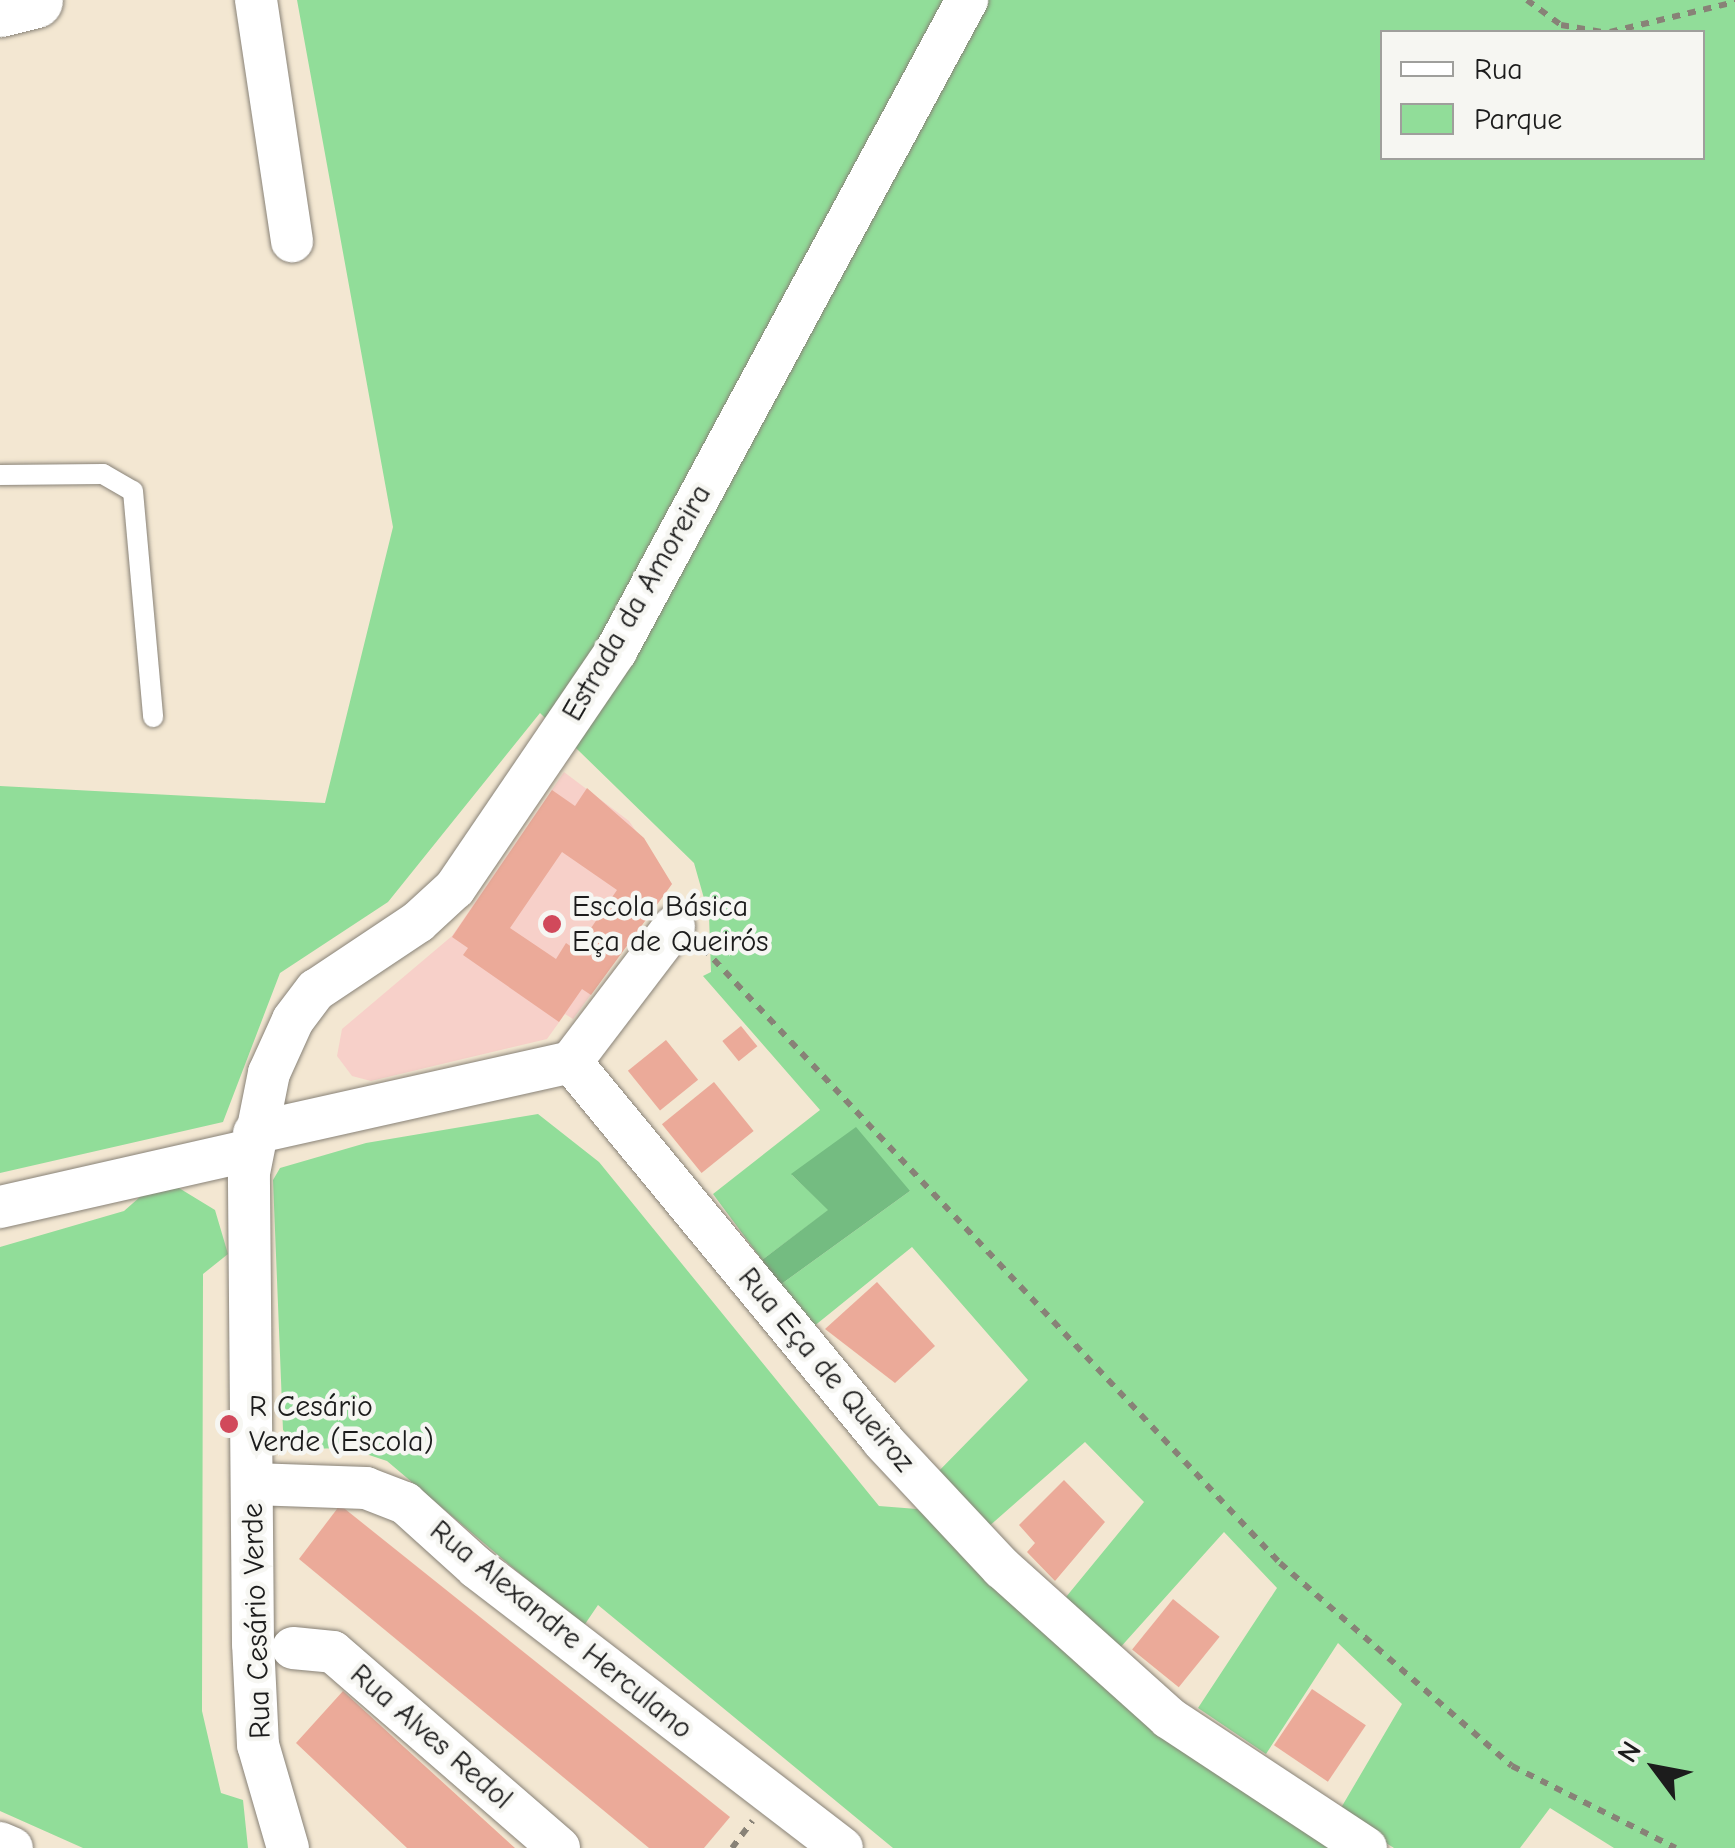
<!DOCTYPE html>
<html>
<head>
<meta charset="utf-8">
<style>
	body { margin:0 }
	#map { position:relative; width:1735px; height:1848px; overflow:hidden; background:#f3e7d2; font-family:"Comic Neue",sans-serif }
	div>[style] { position:absolute }
	.built>* { inset:0; background:#f7d0c9 }
	.green>* { inset:0; background:#91dd99 }
	.forest>* { inset:0; background:#74bc81 }
	.building>* { inset:0; background:#ebaa99; transform-origin:0 0 }
	.path>* { height:6px; margin-top:-3px; transform-origin:0; background:repeating-linear-gradient(90deg,#888277 0 8px,transparent 0 16px) }
	.roads { filter:drop-shadow(0 0 2px #888277) drop-shadow(0 0 2px #888277) }
	.lane>* { height:20px; margin:-10px; padding:0 10px; transform-origin:10px; border-radius:10px; background:#fff }
	.street>* { height:42px; margin:-21px; padding:0 21px; transform-origin:21px; border-radius:21px; background:#fff }
	.secondary>* { height:55px; margin:-27.5px; padding:0 27.5px; transform-origin:27.5px; border-radius:27.5px; background:#fff }
	.dots>* { width:28px; height:28px; translate:-50% -50%; box-sizing:border-box; border:5px solid #f6f6f2; border-radius:50% }
	span { translate:-50% -50%; white-space:nowrap; text-align:center; line-height:1.15; -webkit-text-stroke:9px #f6f6f2; paint-order:stroke }
	.street-label { font-size:30px; color:#1c1c1c }
	.poi-label { font-size:30px; color:#1c1c1c }
	.left { translate:0 -50%; text-align:left }
	.legend { position:absolute; left:1380px; top:30px; width:325px; height:130px; box-sizing:border-box; background:#f6f6f2; border:2px solid #9f9f9c; margin:0; padding:12px 18px; list-style:none; font-size:30px; color:#1c1c1c }
	.legend li { display:flex; align-items:center; gap:20px; height:50px }
	.legend b { width:50px; border:2px solid #9f9f9c }
	.north { position:absolute; left:1605px; top:1718px; width:100px; height:100px; -webkit-text-stroke:8px #f6f6f2; paint-order:stroke; rotate:302deg; font-size:28px; font-weight:700; line-height:40px; text-align:center; color:#1c1c1c }
	.north::after { content:''; display:block; margin:auto; width:35px; height:45px; background:#1c1c1c; clip-path:polygon(50% 0,100% 100%,50% 72%,0 100%) }
</style>
</head>
<body>
<div id="map">
	<div class="built">
		<i style="clip-path:polygon(564px 772px,629px 821px,672px 884px,573px 1019px,565px 1014px,547px 1039px,371px 1081px,352px 1076px,337px 1056px,342px 1029px,452px 936px)"></i>
	</div>
	<div class="green">
		<i style="clip-path:polygon(evenodd,297px 0,1735px 0,1735px 1848px,1614px 1848px,1550px 1808px,1520px 1848px,1394px 1848px,1338px 1813px,1402px 1704px,1338px 1643px,1266px 1754px,1198px 1708px,1277px 1588px,1224px 1532px,1118px 1650px,1066px 1597px,1144px 1502px,1085px 1442px,987px 1528px,933px 1477px,1028px 1380px,912px 1247px,813px 1327px,780px 1285px,910px 1191px,792px 1175px,829px 1210px,762px 1260px,713px 1194px,820px 1110px,703px 976px,711px 972px,709px 916px,694px 863px,540px 713px,388px 902px,280px 973px,223px 1122px,0 1173px,0 786px,325px 803px,393px 527px,297px 0,1382px 32px,1702px 32px,1702px 158px,1382px 158px,1382px 32px)"></i>
		<i style="clip-path:polygon(538px 1114px,599px 1162px,879px 1506px,917px 1509px,1168px 1739px,1332px 1848px,893px 1848px,598px 1605px,583px 1627px,387px 1461px,348px 1448px,302px 1449px,283px 1430px,273px 1180px,280px 1168px,366px 1143px)"></i>
		<i style="clip-path:polygon(174px 1185px,215px 1210px,228px 1254px,203px 1274px,202px 1711px,221px 1793px,243px 1800px,248px 1848px,83px 1848px,0 1811px,0 1247px,124px 1211px,149px 1189px)"></i>
	</div>
	<div class="forest">
		<i style="clip-path:polygon(856px 1127px,910px 1191px,780px 1285px,762px 1260px,828px 1210px,791px 1174px)"></i>
	</div>
	<div class="building">
		<i style="clip-path:polygon(evenodd,587px 788px,644px 838px,672px 884px,591px 995px,582px 989px,559px 1022px,463px 955px,468px 948px,452px 937px,552px 790px,575px 806px,587px 788px,562px 852px,617px 890px,576px 950px,566px 943px,556px 959px,510px 928px,562px 852px)"></i>
		<i style="left:741px;top:1026px;width:26px;height:24px;rotate:51deg"></i>
		<i style="left:666px;top:1040px;width:51px;height:49px;rotate:51deg"></i>
		<i style="left:714px;top:1082px;width:63px;height:67px;rotate:51deg"></i>
		<i style="clip-path:polygon(877px 1282px,935px 1346px,895px 1383px,825px 1329px)"></i>
		<i style="clip-path:polygon(1064px 1480px,1105px 1522px,1055px 1581px,1027px 1552px,1035px 1543px,1019px 1525px)"></i>
		<i style="clip-path:polygon(340px 1505px,730px 1817px,704px 1848px,649px 1848px,299px 1559px)"></i>
		<i style="left:1173px;top:1599px;width:60px;height:65px;rotate:39deg"></i>
		<i style="left:1312px;top:1689px;width:65px;height:68px;rotate:34deg"></i>
		<i style="clip-path:polygon(343px 1691px,404px 1747px,515px 1848px,407px 1848px,296px 1743px)"></i>
	</div>
	<div class="path">
		<i style="left:1527px;top:0;width:42px;rotate:36.3deg"></i>
		<i style="left:1561px;top:25px;width:43px;rotate:9.5deg"></i>
		<i style="left:1610px;top:32px;width:129px;rotate:-13.5deg"></i>
		<i style="left:703px;top:948px;width:843px;rotate:46.83deg"></i>
		<i style="left:1280px;top:1563px;width:308px;rotate:41.2deg"></i>
		<i style="left:1512px;top:1766px;width:183px;rotate:26.6deg"></i>
		<i style="left:732px;top:1848px;width:34px;rotate:-53deg"></i>
	</div>
	<div class="roads">
		<div class="lane">
			<i style="left:0;top:475px;width:103px;rotate:-0.6deg"></i>
			<i style="left:103px;top:474px;width:34px;rotate:30deg"></i>
			<i style="left:133px;top:491px;width:227px;rotate:84.9deg"></i>
		</div>
		<div class="street">
			<i style="left:256px;top:0;width:244px;rotate:81.5deg"></i>
			<i style="left:571px;top:1062px;width:170px;rotate:-52.7deg"></i>
			<i style="left:254px;top:1133px;width:325px;rotate:-12.6deg"></i>
			<i style="left:571px;top:1062px;width:491px;rotate:50.5deg"></i>
			<i style="left:883px;top:1441px;width:174px;rotate:46.9deg"></i>
			<i style="left:1002px;top:1568px;width:224px;rotate:41.9deg"></i>
			<i style="left:1169px;top:1718px;width:236px;rotate:33.4deg"></i>
			<i style="left:0;top:1207px;width:257px;rotate:-12.8deg"></i>
			<i style="left:253px;top:1484px;width:113px;rotate:2deg"></i>
			<i style="left:366px;top:1488px;width:42px;rotate:21deg"></i>
			<i style="left:405px;top:1503px;width:97px;rotate:42.1deg"></i>
			<i style="left:477px;top:1568px;width:460px;rotate:37.5deg"></i>
			<i style="left:293px;top:1648px;width:40px;rotate:5.7deg"></i>
			<i style="left:333px;top:1652px;width:299px;rotate:40.9deg"></i>
			<i style="left:0;top:1843px;width:13px;rotate:23deg"></i>
			<i style="left:288px;top:1848px;width:107px;rotate:-106.2deg"></i>
			<i style="left:258px;top:1745px;width:101px;rotate:-92.8deg"></i>
			<i style="left:253px;top:1644px;width:471px;rotate:-90.5deg"></i>
			<i style="left:249px;top:1173px;width:102px;rotate:-78.7deg"></i>
			<i style="left:269px;top:1073px;width:58px;rotate:-65.6deg"></i>
			<i style="left:293px;top:1020px;width:38px;rotate:-53deg"></i>
			<i style="left:316px;top:990px;width:123px;rotate:-33.7deg"></i>
			<i style="left:418px;top:922px;width:50px;rotate:-42.6deg"></i>
			<i style="left:455px;top:888px;width:287px;rotate:-55.8deg"></i>
			<i style="left:616px;top:651px;width:740px;rotate:-61.67deg"></i>
		</div>
		<div class="secondary">
			<i style="left:0;top:9px;width:36px;rotate:-14deg"></i>
		</div>
	</div>
	<div class="dots">
		<i style="left:552px;top:924px;background:#d1495b"></i>
		<i style="left:229px;top:1424px;background:#d1495b"></i>
	</div>
	<div class="street-label">
		<span style="left:637px;top:603px;rotate:-60deg">Estrada da Amoreira</span>
		<span style="left:826px;top:1370px;rotate:50deg">Rua Eça de Queiroz</span>
		<span style="left:257px;top:1621px;rotate:-92deg">Rua Cesário Verde</span>
		<span style="left:561px;top:1630px;rotate:39deg">Rua Alexandre Herculano</span>
		<span style="left:431px;top:1737px;rotate:41deg">Rua Alves Redol</span>
	</div>
	<div class="poi-label">
		<span class="left" style="left:572px;top:924px">Escola Básica<br>Eça de Queirós</span>
		<span class="left" style="left:249px;top:1424px">R Cesário<br>Verde (Escola)</span>
	</div>
	<ul class="legend">
	<li><b style="height:12px;background:#fff"></b>Rua</li>
	<li><b style="height:28px;background:#91dd99"></b>Parque</li>
	</ul>
	<div class="north">N</div>
</div>
</body>
</html>
